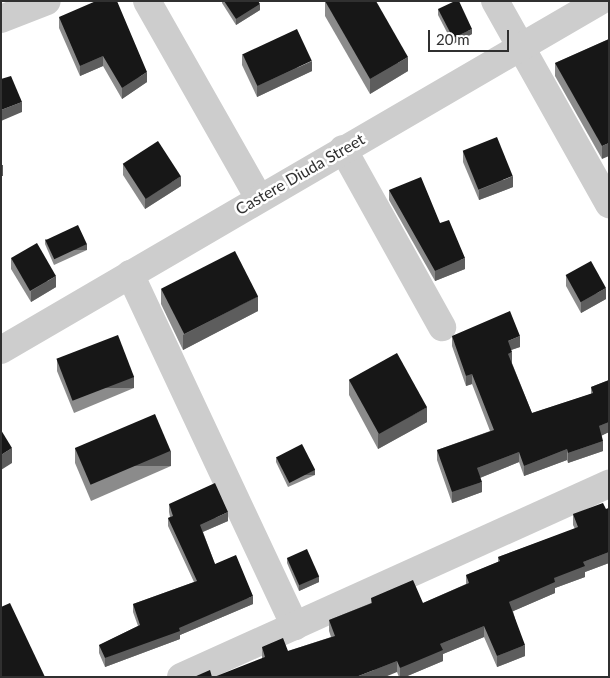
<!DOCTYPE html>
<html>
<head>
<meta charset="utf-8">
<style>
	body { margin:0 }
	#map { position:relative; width:610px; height:678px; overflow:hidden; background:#fff; font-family:Lato,sans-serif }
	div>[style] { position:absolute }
	.street>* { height:28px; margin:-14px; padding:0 14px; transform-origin:14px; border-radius:14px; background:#cdcdcd }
	.wall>* { inset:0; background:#8b8b8b }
	.shaded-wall>* { inset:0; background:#5d5d5d; transform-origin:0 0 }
	.building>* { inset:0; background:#171717; transform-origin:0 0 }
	span { translate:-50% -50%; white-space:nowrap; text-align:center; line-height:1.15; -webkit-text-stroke:5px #fff; paint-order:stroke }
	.street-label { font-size:16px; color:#303030 }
	.frame { position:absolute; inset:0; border:2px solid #303030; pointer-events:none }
	.scale { position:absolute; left:428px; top:30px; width:81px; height:22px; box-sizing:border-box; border:2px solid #303030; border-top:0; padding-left:6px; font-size:15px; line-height:18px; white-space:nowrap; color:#303030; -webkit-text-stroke:4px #fff; paint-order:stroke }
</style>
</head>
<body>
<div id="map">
	<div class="street">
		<i style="left:147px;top:1px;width:227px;rotate:60.4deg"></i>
		<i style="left:495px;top:1px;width:233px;rotate:60.7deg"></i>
		<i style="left:1px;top:19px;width:49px;rotate:-21.4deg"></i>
		<i style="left:343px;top:149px;width:204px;rotate:60.9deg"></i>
		<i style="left:130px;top:274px;width:389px;rotate:64.9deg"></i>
		<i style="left:1px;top:350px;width:693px;rotate:-30.23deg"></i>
		<i style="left:181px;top:677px;width:470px;rotate:-24.3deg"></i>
	</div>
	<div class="wall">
		<i style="clip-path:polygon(222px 1px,258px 1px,260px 10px,236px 25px,222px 3px)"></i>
		<i style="clip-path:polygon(325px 1px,408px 71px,370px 94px,325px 16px)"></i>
		<i style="clip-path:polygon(438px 9px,472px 34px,453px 44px,438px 15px)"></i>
		<i style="clip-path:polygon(59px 17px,147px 82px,122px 99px,103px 66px,80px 76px,59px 28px)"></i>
		<i style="clip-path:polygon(609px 39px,602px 159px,555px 76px,555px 63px)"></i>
		<i style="clip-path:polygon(242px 54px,312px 71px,257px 97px,242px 65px)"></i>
		<i style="clip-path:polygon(463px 151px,513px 187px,479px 200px,463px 162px)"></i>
		<i style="clip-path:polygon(123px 164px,181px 186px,145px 209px,123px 175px)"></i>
		<i style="clip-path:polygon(389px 190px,440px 223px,465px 269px,435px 281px,389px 200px)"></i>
		<i style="clip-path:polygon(45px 239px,87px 250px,54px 265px,45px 244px)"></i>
		<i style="clip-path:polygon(11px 258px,56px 287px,31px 302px,11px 269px)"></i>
		<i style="clip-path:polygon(566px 275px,606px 299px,581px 313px,566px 286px)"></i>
		<i style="clip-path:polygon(161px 289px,258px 311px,183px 350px,161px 304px)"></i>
		<i style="clip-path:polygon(452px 336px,520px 347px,511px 350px,512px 363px,532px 413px,591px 394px,591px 387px,609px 380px,609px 432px,602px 435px,603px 451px,568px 463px,567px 460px,524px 476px,519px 462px,480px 478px,482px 492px,452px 503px,437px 460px,437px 450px,490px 431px,472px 384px,466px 386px,452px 346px)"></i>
		<i style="clip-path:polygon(57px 360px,134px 388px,74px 413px,57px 371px)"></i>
		<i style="clip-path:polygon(349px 380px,427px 422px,378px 449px,349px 395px)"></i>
		<i style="clip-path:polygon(75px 448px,171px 466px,91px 501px,75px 463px)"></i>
		<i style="clip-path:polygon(276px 457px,315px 475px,288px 487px,276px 462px)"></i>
		<i style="clip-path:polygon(169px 504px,228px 521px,203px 532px,215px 564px,253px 604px,180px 635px,180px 639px,105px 667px,99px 653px,99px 645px,138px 626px,133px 612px,133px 604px,194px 582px,168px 526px,168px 518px,170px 517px,169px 512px)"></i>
		<i style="clip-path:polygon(609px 508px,609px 563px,585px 572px,585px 577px,555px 588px,555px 593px,513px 611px,525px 656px,497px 667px,484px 637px,443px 654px,443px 661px,405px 677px,399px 677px,397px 672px,262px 659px,262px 647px,288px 651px,331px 637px,329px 631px,329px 620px,371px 603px,371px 598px,423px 603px,466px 584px,466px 575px,498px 562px,498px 557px,575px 529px,573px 525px,573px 514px,606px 509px)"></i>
		<i style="clip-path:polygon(287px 558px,319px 582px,299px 591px,287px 563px)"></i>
	</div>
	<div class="shaded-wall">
		<i style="clip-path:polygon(260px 4px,260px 10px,236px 25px,236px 19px)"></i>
		<i style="clip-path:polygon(472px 29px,472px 34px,453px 44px,453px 38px)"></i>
		<i style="clip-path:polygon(103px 56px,103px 66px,80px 76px,80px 66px)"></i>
		<i style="clip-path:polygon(408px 57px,408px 71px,370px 94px,370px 79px)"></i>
		<i style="clip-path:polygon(312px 61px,312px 71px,257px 97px,257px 86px)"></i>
		<i style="clip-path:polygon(147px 72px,147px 82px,122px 99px,122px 88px)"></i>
		<i style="clip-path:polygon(22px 102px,22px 112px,1px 121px,1px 110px)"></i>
		<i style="clip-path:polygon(609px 143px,609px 156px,602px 159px,602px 146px)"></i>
		<i style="left:1px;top:165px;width:2px;height:11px"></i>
		<i style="clip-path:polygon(181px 176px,181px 186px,145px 209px,145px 199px)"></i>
		<i style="clip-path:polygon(513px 176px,513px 187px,479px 200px,479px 190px)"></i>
		<i style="left:87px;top:244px;width:6px;height:36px;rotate:90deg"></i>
		<i style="clip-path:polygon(465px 258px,465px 269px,435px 281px,435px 271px)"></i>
		<i style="clip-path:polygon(56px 276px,56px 287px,31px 302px,31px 291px)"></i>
		<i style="clip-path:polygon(606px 288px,606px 299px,581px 313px,581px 302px)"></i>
		<i style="clip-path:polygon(258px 296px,258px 311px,183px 350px,183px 335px)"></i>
		<i style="clip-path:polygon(520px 336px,520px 347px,508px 351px,508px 341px)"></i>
		<i style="clip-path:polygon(512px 352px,512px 363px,508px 364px,508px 354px)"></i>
		<i style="clip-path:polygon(472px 374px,472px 384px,466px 386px,466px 376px)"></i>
		<i style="left:134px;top:377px;width:11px;height:65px;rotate:90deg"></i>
		<i style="clip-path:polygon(427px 407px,427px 422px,378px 449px,378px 434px)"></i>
		<i style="clip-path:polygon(609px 422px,609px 432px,599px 437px,599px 426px)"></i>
		<i style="clip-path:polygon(603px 441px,603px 451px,568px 463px,568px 453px)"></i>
		<i style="clip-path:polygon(12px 448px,12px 463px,1px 470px,1px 455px)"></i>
		<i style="clip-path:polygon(567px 449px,567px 460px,524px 476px,524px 466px)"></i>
		<i style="left:171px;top:451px;width:15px;height:87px;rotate:90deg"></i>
		<i style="clip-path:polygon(519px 452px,519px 462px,477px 479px,477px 468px)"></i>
		<i style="left:315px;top:470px;width:5px;height:30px;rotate:90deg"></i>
		<i style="clip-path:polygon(482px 482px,482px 492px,452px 503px,452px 492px)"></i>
		<i style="clip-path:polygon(228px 512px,228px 521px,200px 533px,200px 525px)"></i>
		<i style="clip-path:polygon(609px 552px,609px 563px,585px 572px,585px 577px,555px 588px,555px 593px,509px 613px,509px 602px,583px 562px)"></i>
		<i style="clip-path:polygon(319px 576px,319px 582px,299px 591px,299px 585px)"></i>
		<i style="clip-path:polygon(253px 596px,253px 604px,180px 635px,180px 639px,105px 667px,105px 658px)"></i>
		<i style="clip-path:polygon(484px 626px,484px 637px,443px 654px,443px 661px,405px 677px,400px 677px,400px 668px,440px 644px)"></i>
		<i style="clip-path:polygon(525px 645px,525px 656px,497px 667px,497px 656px)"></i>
		<i style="clip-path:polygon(397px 661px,397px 672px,385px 677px,356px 677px)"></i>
	</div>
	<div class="building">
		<i style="clip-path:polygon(96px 1px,117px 1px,147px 72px,122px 88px,103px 56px,80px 66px,59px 17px)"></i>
		<i style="clip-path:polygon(224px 1px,258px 1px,260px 4px,236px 19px)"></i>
		<i style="clip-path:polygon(325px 1px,376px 1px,408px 57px,370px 79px)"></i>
		<i style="clip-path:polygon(455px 1px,459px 1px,472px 29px,453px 38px,438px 9px)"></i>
		<i style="left:297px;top:29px;width:35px;height:60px;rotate:65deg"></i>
		<i style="clip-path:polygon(609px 39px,609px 143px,602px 146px,555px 63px)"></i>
		<i style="clip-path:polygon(11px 76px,22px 102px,1px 110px,1px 79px)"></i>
		<i style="left:497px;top:137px;width:42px;height:37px;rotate:68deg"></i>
		<i style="left:158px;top:141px;width:42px;height:42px;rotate:57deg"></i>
		<i style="clip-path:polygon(421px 177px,440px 223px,449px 220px,465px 258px,435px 271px,389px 190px)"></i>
		<i style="left:78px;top:225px;width:21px;height:36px;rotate:65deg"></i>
		<i style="left:37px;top:243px;width:38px;height:30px;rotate:60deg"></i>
		<i style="left:235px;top:251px;width:51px;height:83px;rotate:63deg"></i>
		<i style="left:591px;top:261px;width:31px;height:29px;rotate:61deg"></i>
		<i style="clip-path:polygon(510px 311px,520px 336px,508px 341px,512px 352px,508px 354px,532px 413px,593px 393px,591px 387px,609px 380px,609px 422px,599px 426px,603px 441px,568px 453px,567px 449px,524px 466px,519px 452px,477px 468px,482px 482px,452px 492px,437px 450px,494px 430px,472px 374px,466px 376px,452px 336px)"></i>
		<i style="left:118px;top:335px;width:45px;height:66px;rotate:69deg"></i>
		<i style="left:397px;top:353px;width:62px;height:55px;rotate:61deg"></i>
		<i style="left:155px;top:414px;width:40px;height:87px;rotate:67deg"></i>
		<i style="clip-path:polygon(1px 430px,12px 448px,1px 455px)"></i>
		<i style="left:302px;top:444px;width:29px;height:29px;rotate:63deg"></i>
		<i style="clip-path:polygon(215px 483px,228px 512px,200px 525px,215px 564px,236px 555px,253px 596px,179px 628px,180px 631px,105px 658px,99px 645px,140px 625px,133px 604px,197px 581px,168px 518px,173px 516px,169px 504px)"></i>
		<i style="clip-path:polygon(603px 503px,606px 509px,609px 508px,609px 552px,583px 562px,585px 566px,554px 578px,555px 582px,509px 602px,525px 645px,497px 656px,484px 626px,440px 644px,443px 650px,400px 668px,397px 661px,356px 677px,214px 677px,265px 657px,262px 647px,283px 638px,288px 651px,335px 636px,329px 620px,372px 603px,371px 598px,413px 580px,423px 603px,469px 583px,466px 575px,500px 561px,498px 557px,578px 527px,573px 514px)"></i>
		<i style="left:307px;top:549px;width:30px;height:22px;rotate:66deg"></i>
		<i style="clip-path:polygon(10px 603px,45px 677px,2px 677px,1px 675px,1px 607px)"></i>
		<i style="clip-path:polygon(210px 670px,212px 677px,194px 677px)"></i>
	</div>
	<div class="street-label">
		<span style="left:300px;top:174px;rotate:-30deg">Castere Diuda Street</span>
	</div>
	<div class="frame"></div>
	<div class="scale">20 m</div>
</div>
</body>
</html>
